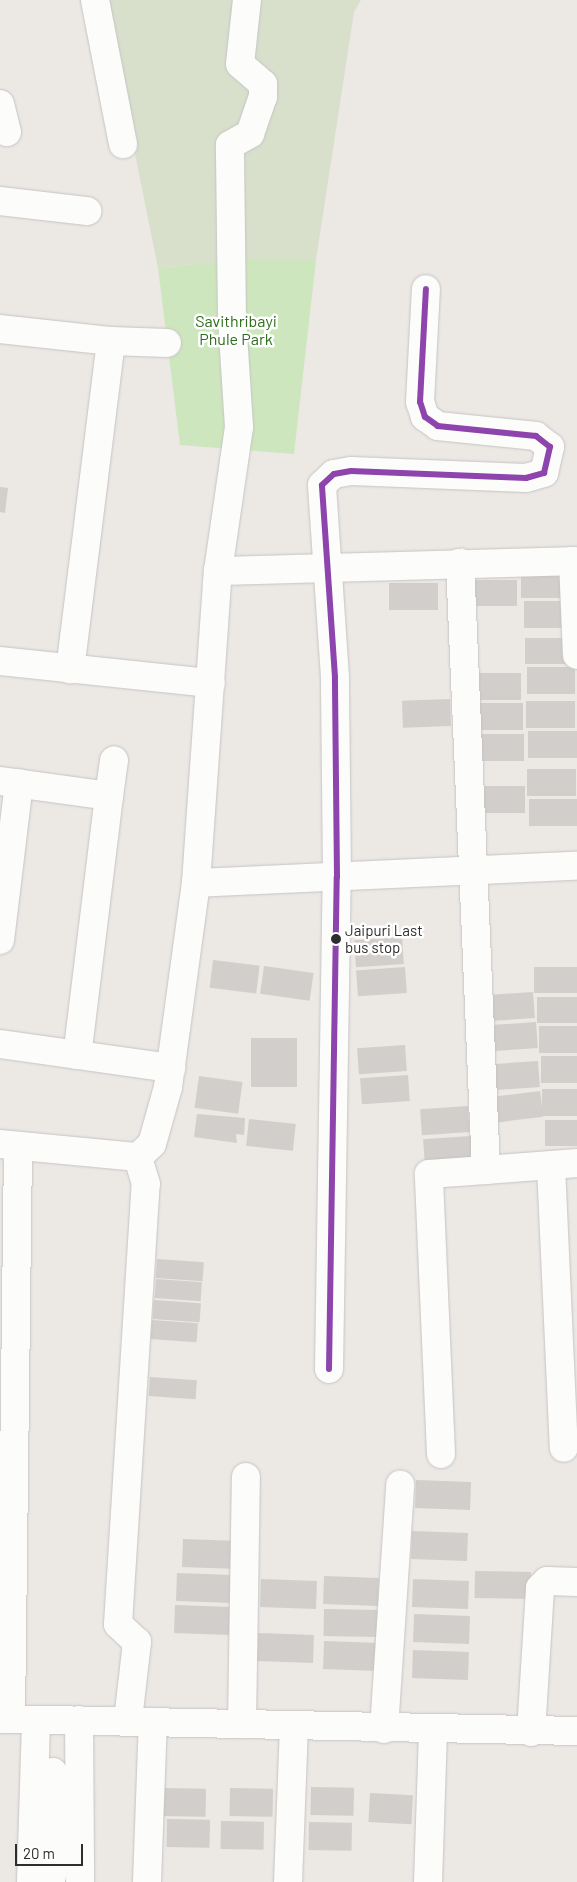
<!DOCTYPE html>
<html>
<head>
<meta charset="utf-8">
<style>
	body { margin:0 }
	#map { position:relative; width:577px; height:1882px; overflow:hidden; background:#ece8e4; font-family:Barlow,sans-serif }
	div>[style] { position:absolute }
	.green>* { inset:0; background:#cee6be }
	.cemetery>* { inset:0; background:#d8e0cc }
	.building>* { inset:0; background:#d1cecb; transform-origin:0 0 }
	.roads { filter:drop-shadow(0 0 1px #c5c4c5) drop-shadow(0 0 1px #c5c4c5) }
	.minor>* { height:28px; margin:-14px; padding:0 14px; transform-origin:14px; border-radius:14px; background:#fcfcfb }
	.bus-1>* { height:6px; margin:-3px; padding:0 3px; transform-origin:3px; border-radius:3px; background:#8e44ad }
	.dots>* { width:14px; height:14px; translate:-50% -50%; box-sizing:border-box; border:2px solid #fff; border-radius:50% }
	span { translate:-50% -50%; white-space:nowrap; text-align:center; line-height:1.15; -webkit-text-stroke:5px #fff; paint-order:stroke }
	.bus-label { font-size:15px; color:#2e2e2e }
	.left { translate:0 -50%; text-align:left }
	.park-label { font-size:16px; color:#2c6e1b }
	.scale { position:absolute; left:15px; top:1844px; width:68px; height:22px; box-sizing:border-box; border:2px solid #2e2e2e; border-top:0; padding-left:6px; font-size:15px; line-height:18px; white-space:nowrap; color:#2e2e2e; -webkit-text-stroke:4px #fff; paint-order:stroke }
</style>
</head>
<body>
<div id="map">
	<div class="green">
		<i style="clip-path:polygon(233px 260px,316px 260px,294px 454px,180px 445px,158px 268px)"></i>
	</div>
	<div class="cemetery">
		<i style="clip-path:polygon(104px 0,361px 0,354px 12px,316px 260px,233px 260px,158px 268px)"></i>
	</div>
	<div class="building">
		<i style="clip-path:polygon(0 487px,8px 488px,5px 513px,0 512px)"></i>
		<i style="left:521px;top:571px;width:49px;height:27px"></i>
		<i style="left:469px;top:580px;width:48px;height:26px"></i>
		<i style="left:389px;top:583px;width:49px;height:27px"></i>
		<i style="left:524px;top:601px;width:48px;height:27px"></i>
		<i style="left:525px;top:638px;width:49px;height:26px"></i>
		<i style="left:527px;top:667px;width:48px;height:27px"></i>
		<i style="left:521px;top:673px;width:27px;height:48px;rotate:90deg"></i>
		<i style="left:450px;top:699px;width:27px;height:48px;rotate:88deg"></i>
		<i style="left:575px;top:701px;width:27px;height:49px;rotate:90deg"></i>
		<i style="left:475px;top:703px;width:48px;height:27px"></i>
		<i style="left:528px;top:731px;width:49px;height:27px"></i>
		<i style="left:524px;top:734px;width:27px;height:49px;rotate:90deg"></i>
		<i style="left:527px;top:769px;width:49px;height:27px"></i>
		<i style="left:476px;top:786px;width:49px;height:27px"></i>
		<i style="left:529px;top:799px;width:48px;height:27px"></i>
		<i style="left:402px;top:937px;width:27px;height:48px;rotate:86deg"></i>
		<i style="left:213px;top:960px;width:47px;height:28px;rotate:7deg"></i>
		<i style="left:264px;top:966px;width:50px;height:28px;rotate:8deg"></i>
		<i style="left:405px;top:967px;width:26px;height:49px;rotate:86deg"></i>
		<i style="left:577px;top:967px;width:26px;height:43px;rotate:90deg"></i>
		<i style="left:533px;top:992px;width:26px;height:48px;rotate:86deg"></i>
		<i style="left:577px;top:997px;width:26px;height:40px;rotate:90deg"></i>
		<i style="left:536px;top:1022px;width:26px;height:48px;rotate:86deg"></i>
		<i style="left:577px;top:1026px;width:27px;height:38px;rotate:90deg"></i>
		<i style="left:251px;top:1038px;width:46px;height:49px"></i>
		<i style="left:405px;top:1045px;width:26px;height:48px;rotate:86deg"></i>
		<i style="left:577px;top:1056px;width:27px;height:36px;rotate:90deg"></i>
		<i style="left:538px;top:1061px;width:26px;height:49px;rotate:86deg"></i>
		<i style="left:408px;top:1075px;width:26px;height:48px;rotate:86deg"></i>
		<i style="left:199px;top:1076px;width:44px;height:32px;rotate:8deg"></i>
		<i style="left:577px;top:1089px;width:27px;height:35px;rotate:90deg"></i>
		<i style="left:540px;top:1091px;width:26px;height:48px;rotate:83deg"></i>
		<i style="left:468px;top:1106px;width:26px;height:48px;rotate:86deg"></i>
		<i style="clip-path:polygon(197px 1114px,245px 1118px,244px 1135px,236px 1134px,237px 1143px,194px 1137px)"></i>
		<i style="left:249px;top:1119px;width:47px;height:27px;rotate:6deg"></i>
		<i style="left:577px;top:1120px;width:26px;height:32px;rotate:90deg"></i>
		<i style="left:471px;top:1136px;width:26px;height:48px;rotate:86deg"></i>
		<i style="left:157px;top:1259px;width:47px;height:19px;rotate:4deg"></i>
		<i style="left:156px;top:1279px;width:46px;height:19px;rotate:4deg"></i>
		<i style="left:154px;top:1300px;width:47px;height:19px;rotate:4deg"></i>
		<i style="left:152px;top:1320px;width:46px;height:19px;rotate:4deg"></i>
		<i style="left:150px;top:1377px;width:47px;height:19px;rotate:4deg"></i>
		<i style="left:416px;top:1480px;width:55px;height:28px;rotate:2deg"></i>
		<i style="left:412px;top:1531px;width:56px;height:28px;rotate:2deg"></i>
		<i style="left:183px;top:1539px;width:56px;height:28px;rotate:2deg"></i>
		<i style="left:475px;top:1571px;width:56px;height:27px;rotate:1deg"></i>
		<i style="left:177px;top:1573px;width:56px;height:28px;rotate:2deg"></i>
		<i style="left:324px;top:1576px;width:55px;height:28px;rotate:2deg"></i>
		<i style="left:261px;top:1579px;width:56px;height:28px;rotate:2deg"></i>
		<i style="left:413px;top:1579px;width:56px;height:28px;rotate:2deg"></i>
		<i style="left:175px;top:1605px;width:56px;height:28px;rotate:2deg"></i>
		<i style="left:324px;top:1609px;width:55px;height:27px;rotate:1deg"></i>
		<i style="left:414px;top:1614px;width:56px;height:28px;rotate:2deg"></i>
		<i style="left:258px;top:1633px;width:56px;height:28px;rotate:2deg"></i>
		<i style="left:324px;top:1641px;width:56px;height:28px;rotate:2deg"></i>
		<i style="left:413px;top:1650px;width:56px;height:28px;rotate:2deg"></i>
		<i style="left:311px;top:1787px;width:43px;height:28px;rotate:1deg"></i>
		<i style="left:163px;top:1788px;width:43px;height:28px;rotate:1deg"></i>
		<i style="left:230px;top:1788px;width:43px;height:28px;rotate:1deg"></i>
		<i style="left:370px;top:1793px;width:43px;height:29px;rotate:3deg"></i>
		<i style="left:167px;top:1819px;width:43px;height:28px;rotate:1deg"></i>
		<i style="left:221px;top:1821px;width:43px;height:28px;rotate:1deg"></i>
		<i style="left:309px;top:1822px;width:43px;height:28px;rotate:1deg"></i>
	</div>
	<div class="roads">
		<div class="minor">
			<i style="left:95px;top:0;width:147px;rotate:79deg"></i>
			<i style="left:0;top:104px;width:29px;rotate:76deg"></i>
			<i style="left:0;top:201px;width:88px;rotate:6.6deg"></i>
			<i style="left:0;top:329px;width:112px;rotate:6.2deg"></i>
			<i style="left:111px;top:341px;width:331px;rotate:97.1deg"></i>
			<i style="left:111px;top:341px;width:56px;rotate:2deg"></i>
			<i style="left:218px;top:571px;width:355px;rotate:-1.6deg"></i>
			<i style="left:573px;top:561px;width:94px;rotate:87.6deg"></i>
			<i style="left:0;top:661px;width:212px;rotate:6deg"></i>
			<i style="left:0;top:781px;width:110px;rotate:7.8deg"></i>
			<i style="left:109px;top:796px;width:261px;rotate:97deg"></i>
			<i style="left:109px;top:796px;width:36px;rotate:-82deg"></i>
			<i style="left:196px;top:883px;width:381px;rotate:-2.6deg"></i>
			<i style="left:0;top:940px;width:158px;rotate:-83.1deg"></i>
			<i style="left:0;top:1044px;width:173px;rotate:8deg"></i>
			<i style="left:0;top:1144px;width:139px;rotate:5.4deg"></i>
			<i style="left:138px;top:1157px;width:19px;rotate:-43deg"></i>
			<i style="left:152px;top:1144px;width:59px;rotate:-74.3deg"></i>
			<i style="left:168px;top:1087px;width:206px;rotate:-82.2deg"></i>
			<i style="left:196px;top:883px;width:313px;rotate:-86deg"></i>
			<i style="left:218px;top:571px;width:146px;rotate:-81.7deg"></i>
			<i style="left:239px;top:427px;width:109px;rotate:-93.7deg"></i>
			<i style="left:232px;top:318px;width:173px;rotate:-90.7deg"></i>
			<i style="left:230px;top:145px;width:23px;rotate:-29deg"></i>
			<i style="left:250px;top:134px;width:39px;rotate:-71deg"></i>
			<i style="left:263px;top:97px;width:13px;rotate:-90deg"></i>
			<i style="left:263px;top:84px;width:30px;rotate:-139deg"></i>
			<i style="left:240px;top:64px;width:64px;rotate:-83.8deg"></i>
			<i style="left:551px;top:1166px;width:282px;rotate:87.4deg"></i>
			<i style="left:486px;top:1170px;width:91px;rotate:-4.4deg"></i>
			<i style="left:329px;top:1369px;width:492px;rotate:-89.1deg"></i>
			<i style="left:337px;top:877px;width:200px;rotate:-90.6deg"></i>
			<i style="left:335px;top:677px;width:192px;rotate:-93.9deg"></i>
			<i style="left:322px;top:485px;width:16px;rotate:-43deg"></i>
			<i style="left:334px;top:474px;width:17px;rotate:-10deg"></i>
			<i style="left:351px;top:471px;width:175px;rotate:2.3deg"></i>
			<i style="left:526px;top:478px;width:19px;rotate:-16deg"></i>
			<i style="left:544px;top:473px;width:27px;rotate:-77deg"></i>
			<i style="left:550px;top:447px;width:18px;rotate:-142deg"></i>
			<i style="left:536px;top:436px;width:99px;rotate:-174.2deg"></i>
			<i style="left:438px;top:426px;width:16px;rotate:-145deg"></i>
			<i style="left:425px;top:417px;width:16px;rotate:-108deg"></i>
			<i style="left:420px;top:402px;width:113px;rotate:-87deg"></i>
			<i style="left:441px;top:1454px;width:280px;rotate:-92.5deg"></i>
			<i style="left:429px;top:1174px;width:57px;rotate:-4deg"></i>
			<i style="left:486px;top:1170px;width:608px;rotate:-92.45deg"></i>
			<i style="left:0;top:1719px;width:577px;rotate:1.19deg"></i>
			<i style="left:11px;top:1719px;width:572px;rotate:-89.3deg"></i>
			<i style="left:79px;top:1720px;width:162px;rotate:89.6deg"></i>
			<i style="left:128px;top:1720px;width:79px;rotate:-83.4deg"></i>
			<i style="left:137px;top:1642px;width:26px;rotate:-137deg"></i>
			<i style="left:118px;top:1624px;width:441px;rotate:-86.4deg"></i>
			<i style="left:146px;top:1184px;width:28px;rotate:-107deg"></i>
			<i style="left:242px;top:1724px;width:247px;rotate:-89.1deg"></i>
			<i style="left:384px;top:1729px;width:245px;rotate:-86.2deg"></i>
			<i style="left:531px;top:1732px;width:144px;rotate:-86.4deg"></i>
			<i style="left:540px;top:1588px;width:10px;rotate:-45deg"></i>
			<i style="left:547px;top:1581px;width:30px;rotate:2deg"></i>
			<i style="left:52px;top:1876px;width:104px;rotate:-89.4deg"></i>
			<i style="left:31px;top:1882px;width:160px;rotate:-88.2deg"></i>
			<i style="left:147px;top:1882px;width:160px;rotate:-87.9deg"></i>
			<i style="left:288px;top:1882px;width:156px;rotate:-87.8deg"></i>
			<i style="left:428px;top:1882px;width:151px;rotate:-88.1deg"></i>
		</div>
	</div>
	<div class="bus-1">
		<i style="left:329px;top:1369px;width:492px;rotate:-89.1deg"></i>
		<i style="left:337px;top:877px;width:200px;rotate:-90.6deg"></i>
		<i style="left:335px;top:677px;width:192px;rotate:-93.9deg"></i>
		<i style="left:322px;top:485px;width:16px;rotate:-43deg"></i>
		<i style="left:334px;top:474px;width:17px;rotate:-10deg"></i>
		<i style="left:351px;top:471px;width:175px;rotate:2.3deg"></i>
		<i style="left:526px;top:478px;width:19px;rotate:-16deg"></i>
		<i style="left:544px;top:473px;width:27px;rotate:-77deg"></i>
		<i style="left:550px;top:447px;width:18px;rotate:-142deg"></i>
		<i style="left:536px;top:436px;width:99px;rotate:-174.2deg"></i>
		<i style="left:438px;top:426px;width:16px;rotate:-145deg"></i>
		<i style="left:425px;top:417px;width:16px;rotate:-108deg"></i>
		<i style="left:420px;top:402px;width:113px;rotate:-87deg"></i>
	</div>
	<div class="dots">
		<i style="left:336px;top:939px;background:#2e2e2e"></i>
	</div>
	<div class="bus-label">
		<span class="left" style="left:345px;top:939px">Jaipuri Last<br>bus stop</span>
	</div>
	<div class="park-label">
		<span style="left:236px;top:330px">Savithribayi<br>Phule Park</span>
	</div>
	<div class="scale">20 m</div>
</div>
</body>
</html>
